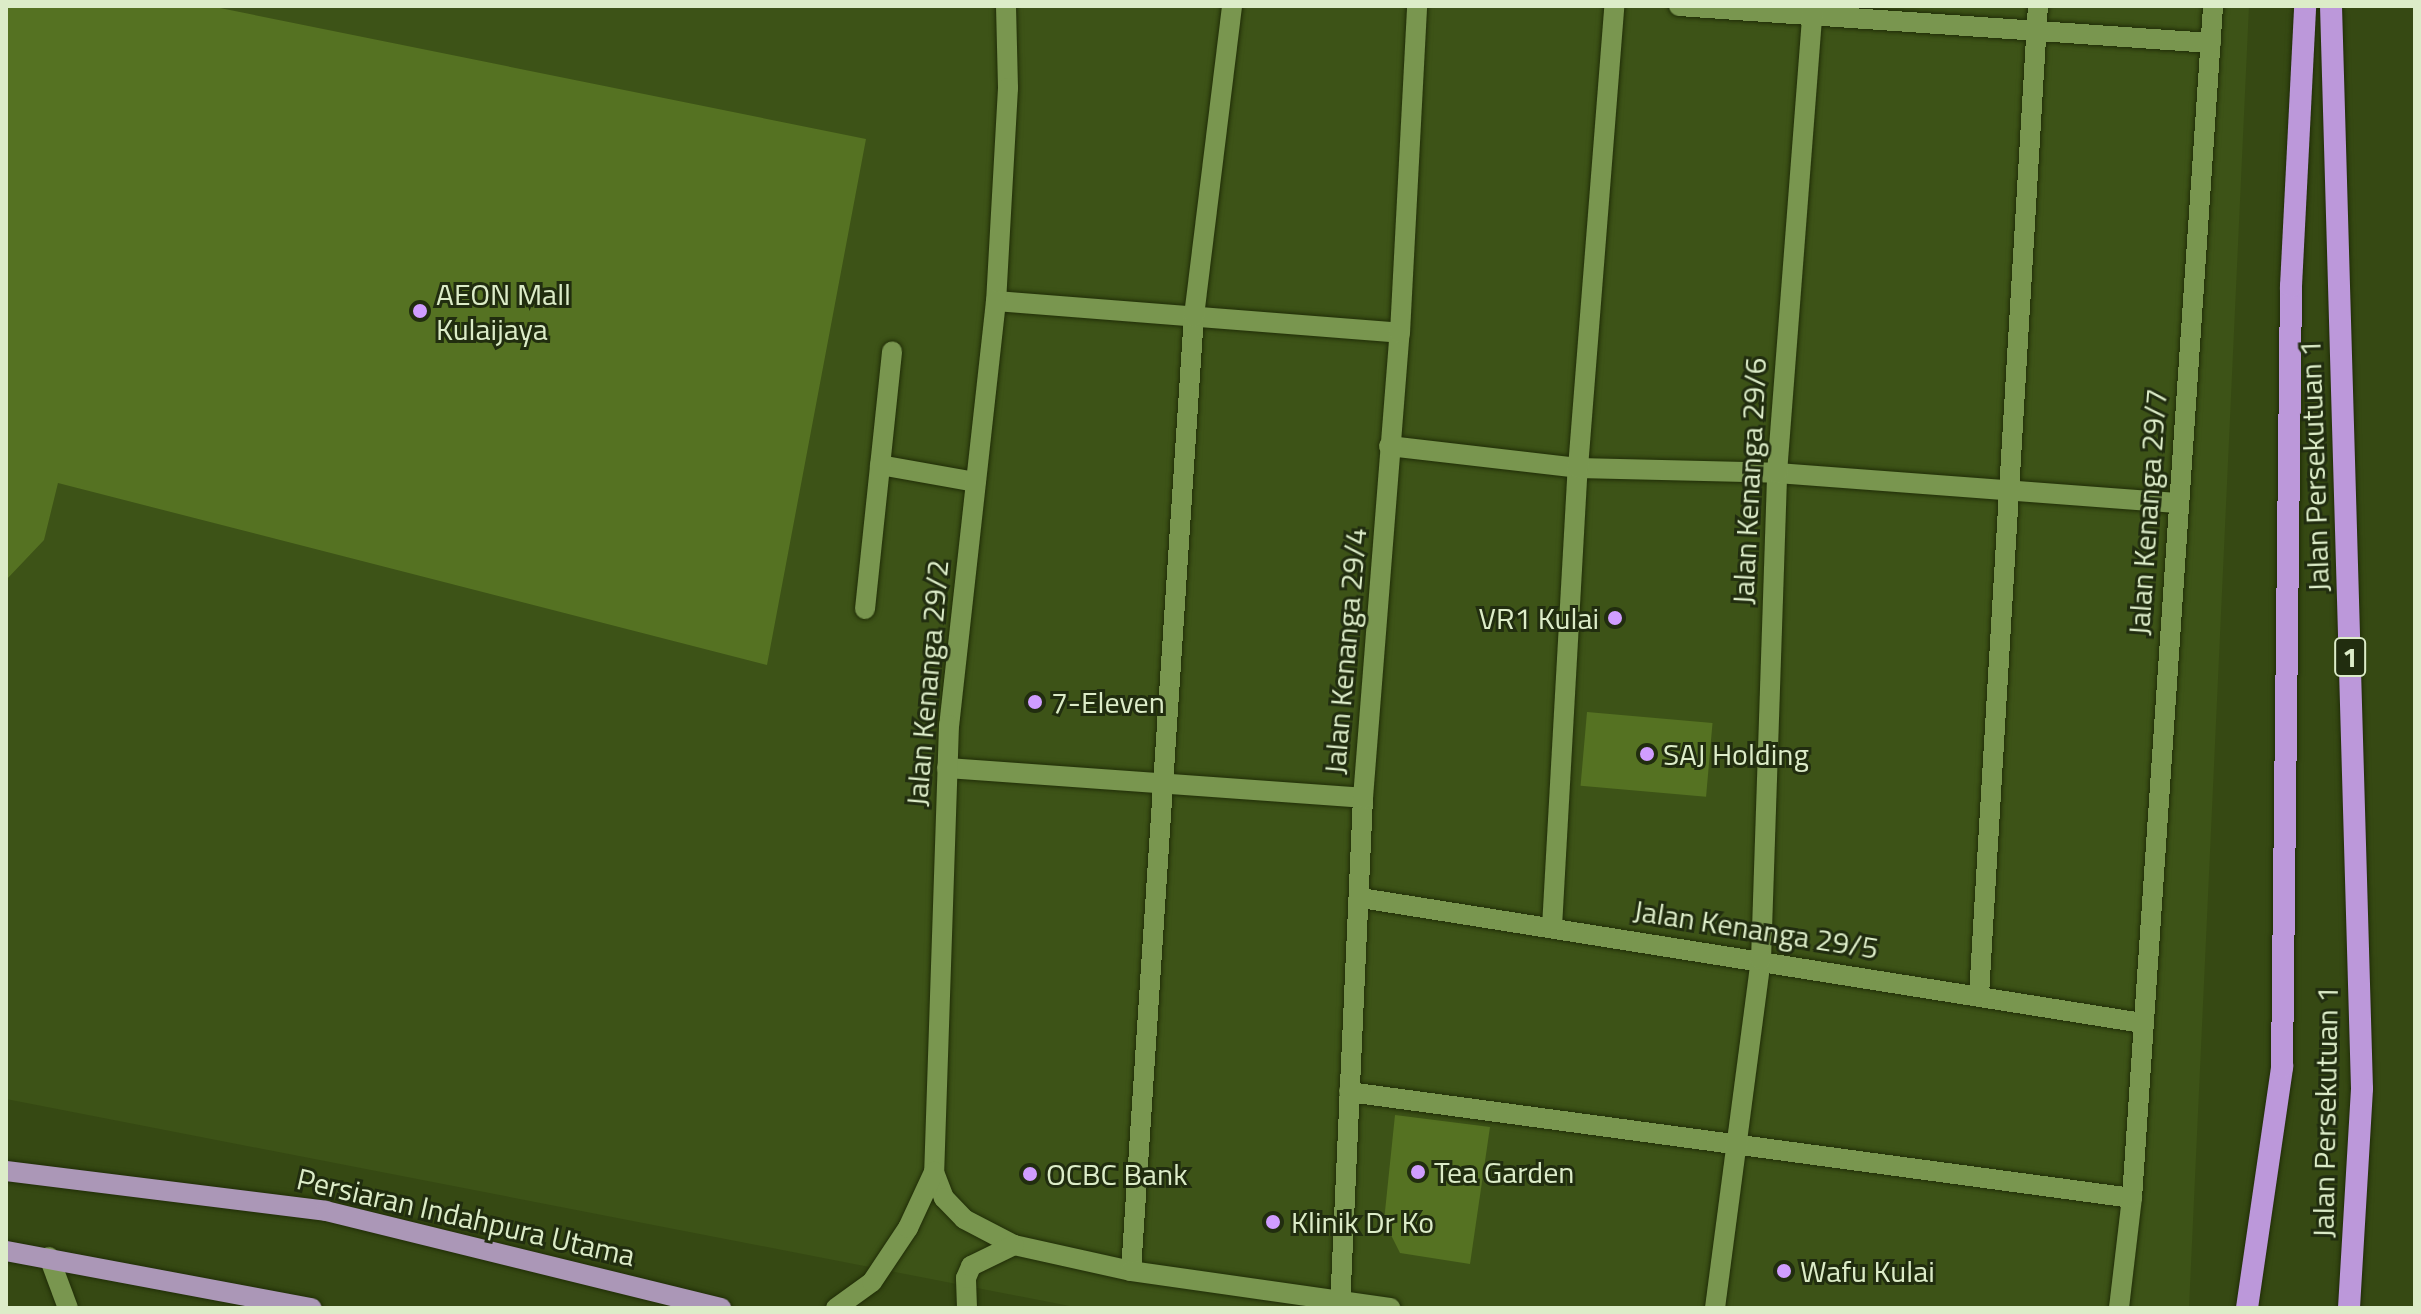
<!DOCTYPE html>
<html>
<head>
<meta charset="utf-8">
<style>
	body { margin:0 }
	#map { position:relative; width:2421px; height:1314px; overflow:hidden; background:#364913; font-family:"Titillium Web",sans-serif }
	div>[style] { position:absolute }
	.built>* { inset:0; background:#3d5317 }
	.building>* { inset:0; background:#557222; transform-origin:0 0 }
	.roads { filter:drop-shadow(0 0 2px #202d07) drop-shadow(0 0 2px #202d07) }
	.service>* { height:20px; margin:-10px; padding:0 10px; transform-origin:10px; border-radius:10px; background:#79964f }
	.minor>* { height:20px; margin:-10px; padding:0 10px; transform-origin:10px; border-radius:10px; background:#79964f }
	.primary>* { height:20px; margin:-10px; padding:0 10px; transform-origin:10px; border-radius:10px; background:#ab97b7 }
	.trunk>* { height:22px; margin:-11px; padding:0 11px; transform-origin:11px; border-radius:11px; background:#bc98da }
	.dots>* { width:22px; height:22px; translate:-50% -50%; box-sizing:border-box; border:4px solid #212d0f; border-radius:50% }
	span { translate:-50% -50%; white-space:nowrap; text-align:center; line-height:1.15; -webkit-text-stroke:6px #212d0f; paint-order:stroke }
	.shield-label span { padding:2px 6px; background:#212d0f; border:2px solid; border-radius:6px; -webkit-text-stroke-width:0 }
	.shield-label { font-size:28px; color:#dcecc8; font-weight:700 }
	.poi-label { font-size:30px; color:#dcecc8 }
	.left { translate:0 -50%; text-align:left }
	.right { translate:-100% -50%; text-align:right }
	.street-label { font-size:30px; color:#dcecc8 }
	.frame { position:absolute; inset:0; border:8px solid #dcecc8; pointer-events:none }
</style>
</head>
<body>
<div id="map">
	<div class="built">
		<i style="clip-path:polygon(6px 6px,2249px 6px,2189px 1308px,1080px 1308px,6px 1099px)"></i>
	</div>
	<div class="building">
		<i style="clip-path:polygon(6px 6px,210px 6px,866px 139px,767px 665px,58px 483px,44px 540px,6px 580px)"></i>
		<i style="left:1587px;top:712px;width:126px;height:74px;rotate:5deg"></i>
		<i style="clip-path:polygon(1395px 1115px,1490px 1127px,1470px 1264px,1400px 1253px,1384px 1221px)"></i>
	</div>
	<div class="roads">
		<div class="service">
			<i style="left:1679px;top:6px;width:533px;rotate:3.98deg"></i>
			<i style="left:996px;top:301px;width:405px;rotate:4.5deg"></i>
			<i style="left:1389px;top:446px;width:190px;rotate:6.6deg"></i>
			<i style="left:1578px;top:468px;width:199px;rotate:1.4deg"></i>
			<i style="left:1777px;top:473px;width:401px;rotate:4.3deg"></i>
			<i style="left:880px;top:465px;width:97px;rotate:10.1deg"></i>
			<i style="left:865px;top:609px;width:259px;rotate:-84deg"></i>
			<i style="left:947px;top:768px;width:417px;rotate:4.1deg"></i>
			<i style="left:1552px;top:927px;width:460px;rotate:-86.8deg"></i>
			<i style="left:1578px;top:468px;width:463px;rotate:-85.5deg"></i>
			<i style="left:1979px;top:995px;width:991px;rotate:-86.59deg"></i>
			<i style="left:1349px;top:1092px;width:790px;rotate:7.71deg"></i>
			<i style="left:1131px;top:1271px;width:957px;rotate:-86.23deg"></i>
			<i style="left:1194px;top:316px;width:312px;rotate:-83deg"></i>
			<i style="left:1715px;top:1308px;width:351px;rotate:-82.5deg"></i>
		</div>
		<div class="minor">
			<i style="left:1006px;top:6px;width:82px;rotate:88.6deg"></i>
			<i style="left:1008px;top:88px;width:213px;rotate:93.2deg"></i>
			<i style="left:996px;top:301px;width:427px;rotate:96.3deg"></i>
			<i style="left:949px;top:725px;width:447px;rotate:91.9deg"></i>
			<i style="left:934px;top:1172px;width:28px;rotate:69deg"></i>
			<i style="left:944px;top:1198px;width:29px;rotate:46deg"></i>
			<i style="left:964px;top:1219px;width:56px;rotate:27.5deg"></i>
			<i style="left:1014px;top:1245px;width:120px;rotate:12.5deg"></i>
			<i style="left:1131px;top:1271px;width:262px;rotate:8.1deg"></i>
			<i style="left:1361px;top:898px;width:791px;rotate:9.09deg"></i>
			<i style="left:1761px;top:960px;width:487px;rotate:-88.1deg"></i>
			<i style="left:1777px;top:473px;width:468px;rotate:-85.6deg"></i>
			<i style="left:49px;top:1257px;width:54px;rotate:69.6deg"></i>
			<i style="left:836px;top:1308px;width:44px;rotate:-35.8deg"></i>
			<i style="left:872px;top:1282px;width:65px;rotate:-56.3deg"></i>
			<i style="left:908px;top:1228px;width:62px;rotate:-65.1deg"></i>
			<i style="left:967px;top:1308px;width:30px;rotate:-92deg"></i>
			<i style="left:966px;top:1278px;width:13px;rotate:-67deg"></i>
			<i style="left:971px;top:1266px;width:48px;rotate:-26deg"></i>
			<i style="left:1340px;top:1308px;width:511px;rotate:-87.42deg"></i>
			<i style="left:1363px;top:798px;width:466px;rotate:-85.5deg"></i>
			<i style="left:1400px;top:333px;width:327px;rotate:-87deg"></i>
			<i style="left:2119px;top:1308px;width:111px;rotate:-83.3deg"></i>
			<i style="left:2132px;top:1198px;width:1195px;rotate:-86.11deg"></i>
		</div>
		<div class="primary">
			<i style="left:6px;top:1171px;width:322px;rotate:7.1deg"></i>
			<i style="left:326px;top:1211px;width:407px;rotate:13.8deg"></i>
			<i style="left:6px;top:1251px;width:311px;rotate:10.6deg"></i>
		</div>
		<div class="trunk">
			<i style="left:2331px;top:6px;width:1083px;rotate:88.36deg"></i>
			<i style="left:2362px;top:1089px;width:219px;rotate:93.4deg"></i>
			<i style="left:2247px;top:1308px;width:244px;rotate:-81.7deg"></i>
			<i style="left:2282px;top:1067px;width:781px;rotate:-89.34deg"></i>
			<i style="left:2291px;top:286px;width:280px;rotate:-87.1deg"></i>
		</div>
	</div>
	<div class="dots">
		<i style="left:420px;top:311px;background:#d09dff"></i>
		<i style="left:1615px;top:618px;background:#d09dff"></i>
		<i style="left:1035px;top:702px;background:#d09dff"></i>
		<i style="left:1647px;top:754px;background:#d09dff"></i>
		<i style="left:1418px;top:1172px;background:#d09dff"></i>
		<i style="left:1030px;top:1174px;background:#d09dff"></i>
		<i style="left:1273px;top:1222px;background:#d09dff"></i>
		<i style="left:1784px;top:1271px;background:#d09dff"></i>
	</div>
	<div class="shield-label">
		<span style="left:2350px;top:657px">1</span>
	</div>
	<div class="poi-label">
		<span class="left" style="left:436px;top:311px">AEON Mall<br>Kulaijaya</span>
		<span class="right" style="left:1599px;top:618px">VR1 Kulai</span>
		<span class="left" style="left:1051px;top:702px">7-Eleven</span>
		<span class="left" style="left:1663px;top:754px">SAJ Holding</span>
		<span class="left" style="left:1434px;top:1172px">Tea Garden</span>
		<span class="left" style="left:1046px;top:1174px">OCBC Bank</span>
		<span class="left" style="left:1291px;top:1222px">Klinik Dr Ko</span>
		<span class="left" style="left:1800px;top:1271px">Wafu Kulai</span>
	</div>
	<div class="street-label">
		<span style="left:2314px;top:466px;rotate:-92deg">Jalan Persekutuan 1</span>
		<span style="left:1749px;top:481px;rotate:-87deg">Jalan Kenanga 29/6</span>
		<span style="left:2147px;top:512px;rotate:-86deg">Jalan Kenanga 29/7</span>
		<span style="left:1345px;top:651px;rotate:-85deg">Jalan Kenanga 29/4</span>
		<span style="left:927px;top:683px;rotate:-85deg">Jalan Kenanga 29/2</span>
		<span style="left:1756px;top:929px;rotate:9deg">Jalan Kenanga 29/5</span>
		<span style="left:2325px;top:1112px;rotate:-89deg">Jalan Persekutuan 1</span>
		<span style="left:466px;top:1217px;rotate:13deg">Persiaran Indahpura Utama</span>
	</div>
	<div class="frame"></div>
</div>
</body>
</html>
